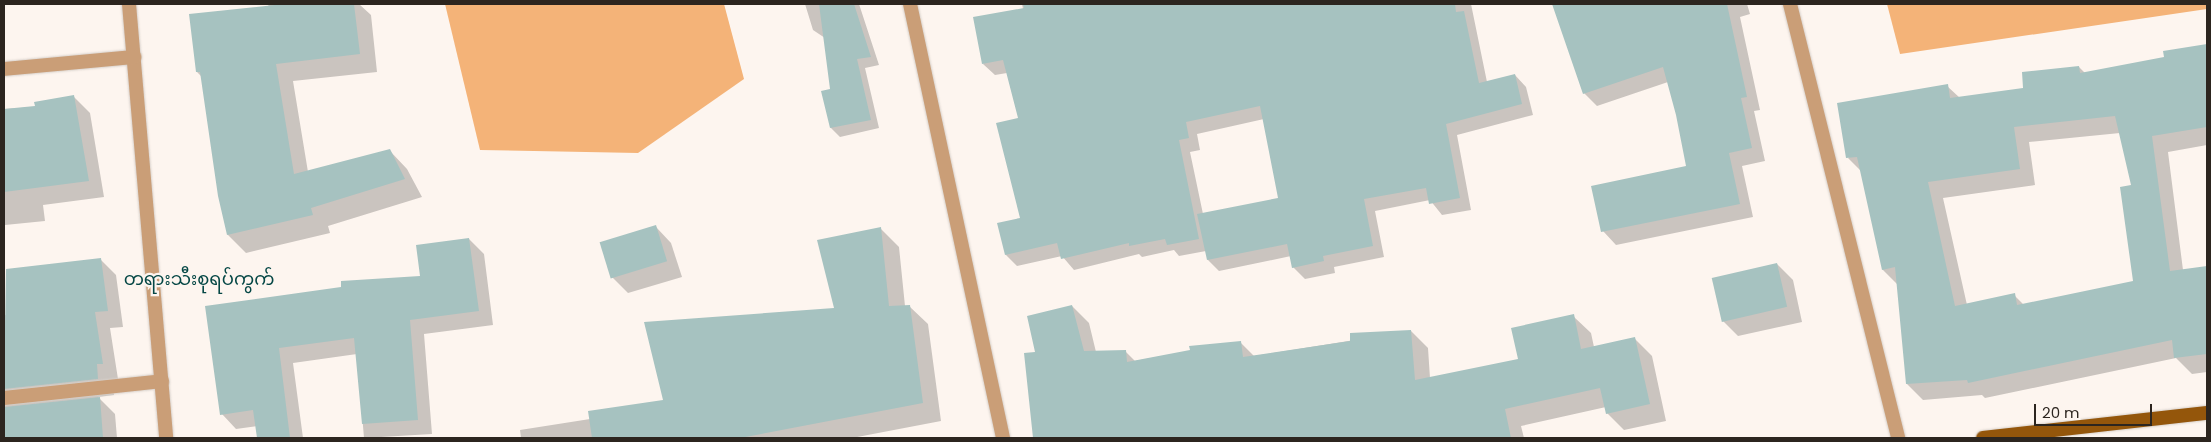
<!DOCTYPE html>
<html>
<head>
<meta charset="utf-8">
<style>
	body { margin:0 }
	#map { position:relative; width:2211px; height:442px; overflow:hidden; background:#fdf5ef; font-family:Poppins,"Noto Sans Myanmar",sans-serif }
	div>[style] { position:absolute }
	.water>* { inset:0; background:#f4b378 }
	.shadow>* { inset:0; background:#0003 }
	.building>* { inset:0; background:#a6c2c0; transform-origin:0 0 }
	.roads { filter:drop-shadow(0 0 1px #d7d0ca) drop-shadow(0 0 1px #d7d0ca) }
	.service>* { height:14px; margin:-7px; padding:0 7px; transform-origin:7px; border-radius:7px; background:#ca9e77 }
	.minor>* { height:14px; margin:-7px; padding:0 7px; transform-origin:7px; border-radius:7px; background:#ca9e77 }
	.primary>* { height:14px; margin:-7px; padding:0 7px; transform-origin:7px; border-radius:7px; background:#94560b }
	span { translate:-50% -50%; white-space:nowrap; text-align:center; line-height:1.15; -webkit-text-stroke:4.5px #fdf5ef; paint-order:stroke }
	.quarter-label { font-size:18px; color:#054745 }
	.frame { position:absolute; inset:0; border:5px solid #2c251f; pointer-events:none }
	.scale { position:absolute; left:2034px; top:404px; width:118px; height:22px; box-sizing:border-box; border:2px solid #2c251f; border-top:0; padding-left:6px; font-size:15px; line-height:18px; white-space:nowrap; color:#2c251f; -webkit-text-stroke:4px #fdf5ef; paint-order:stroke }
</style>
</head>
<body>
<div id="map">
	<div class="water">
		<i style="clip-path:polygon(445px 4px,724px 4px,744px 79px,638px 153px,480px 150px)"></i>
		<i style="clip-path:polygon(1887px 4px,2207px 4px,2207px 9px,1900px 54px)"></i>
	</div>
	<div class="shadow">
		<i style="clip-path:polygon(270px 4px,359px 4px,371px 15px,377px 72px,293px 81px,308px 172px,390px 151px,407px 169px,422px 197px,328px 226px,330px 233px,246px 253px,228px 235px,219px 195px,202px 77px,197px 72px)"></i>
		<i style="clip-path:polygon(805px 4px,859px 4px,879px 65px,865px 68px,879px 128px,840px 137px,831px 128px,832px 90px,825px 38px,813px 30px)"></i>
		<i style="clip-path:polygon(evenodd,1022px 4px,1471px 4px,1487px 82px,1515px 75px,1526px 87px,1533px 115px,1457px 135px,1471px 210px,1442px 215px,1430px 200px,1375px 211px,1384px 257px,1334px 267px,1335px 273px,1305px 279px,1293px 267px,1291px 256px,1219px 271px,1208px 260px,1206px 251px,1179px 256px,1174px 250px,1142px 257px,1139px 254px,1074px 270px,1062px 256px,1017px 266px,1006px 255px,999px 224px,1022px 219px,1019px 119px,1007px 73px,995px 75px,983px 64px,1023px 9px,1022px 4px,1264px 119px,1280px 199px,1203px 214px,1190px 152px,1200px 150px,1197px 134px,1264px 119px)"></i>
		<i style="clip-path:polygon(1555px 4px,1747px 4px,1750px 14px,1740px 17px,1760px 110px,1754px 111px,1765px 161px,1742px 166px,1753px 217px,1616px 245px,1603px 231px,1687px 167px,1677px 115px,1668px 82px,1597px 106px,1584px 93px)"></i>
		<i style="clip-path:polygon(evenodd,2207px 45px,2207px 145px,2168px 152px,2183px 270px,2207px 268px,2207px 372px,2192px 374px,2176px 358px,1985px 398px,1982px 395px,1923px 400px,1907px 384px,1898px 285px,1883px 270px,1861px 171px,1848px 158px,1947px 86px,1960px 98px,2025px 89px,2079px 67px,2085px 73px,2166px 58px,2164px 52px,2207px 45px,2120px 133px,2132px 186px,2135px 282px,2024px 305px,2014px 295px,1967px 305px,1943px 198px,2035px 185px,2029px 142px,2120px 133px)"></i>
		<i style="clip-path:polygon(74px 97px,90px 113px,104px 197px,43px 205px,45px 221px,5px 225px,4px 109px,36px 107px)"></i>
		<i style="clip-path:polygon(656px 227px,671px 243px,682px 277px,628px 293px,612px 277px)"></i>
		<i style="clip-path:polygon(880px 228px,899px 247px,905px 306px,909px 306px,928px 324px,941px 421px,852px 438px,521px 438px,520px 430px,590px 419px,665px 401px,836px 309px)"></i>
		<i style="clip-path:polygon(469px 239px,484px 254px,493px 325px,424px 334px,432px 434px,364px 438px,357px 354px,293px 363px,303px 438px,259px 438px,257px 426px,236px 429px,222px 414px,206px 307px,422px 277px)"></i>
		<i style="clip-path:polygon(100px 259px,116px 275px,123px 327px,110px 328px,118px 379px,113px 380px,114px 395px,98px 397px,115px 414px,117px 438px,5px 438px,4px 316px)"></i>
		<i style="clip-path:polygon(1777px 264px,1793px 280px,1802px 322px,1738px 336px,1722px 320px)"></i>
		<i style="clip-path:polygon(1072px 306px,1089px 323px,1096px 352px,1125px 351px,1135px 361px,1240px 342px,1254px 356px,1411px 331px,1428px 348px,1430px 378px,1519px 360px,1573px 316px,1591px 333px,1594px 347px,1635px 339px,1652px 356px,1666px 421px,1624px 430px,1607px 413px,1606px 407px,1521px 426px,1524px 438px,1034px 438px,1025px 354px,1037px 354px)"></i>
	</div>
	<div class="building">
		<i style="clip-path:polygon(284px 4px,354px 4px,360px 54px,276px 64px,294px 174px,390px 149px,405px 179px,311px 208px,313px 215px,227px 235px,218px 196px,200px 72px,196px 72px,189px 14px)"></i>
		<i style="clip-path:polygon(819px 4px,854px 4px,871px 57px,857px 59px,871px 120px,830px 128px,821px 91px,830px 89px)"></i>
		<i style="clip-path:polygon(1023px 4px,1455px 4px,1456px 12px,1464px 11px,1479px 83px,1515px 74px,1522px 104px,1446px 124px,1460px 198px,1429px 204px,1426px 188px,1364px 199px,1373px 246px,1323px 256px,1324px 261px,1292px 268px,1287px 244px,1207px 260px,1197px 214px,1278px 198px,1260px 106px,1186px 122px,1189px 138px,1179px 140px,1199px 239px,1167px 245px,1165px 239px,1129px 246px,1129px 243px,1061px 259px,1057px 243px,1005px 255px,997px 223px,1020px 218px,996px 123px,1018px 118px,1003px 60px,982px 64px,973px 17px,1024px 8px)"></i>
		<i style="clip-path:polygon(1552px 4px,1727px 4px,1747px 97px,1741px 98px,1752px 148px,1729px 153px,1740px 204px,1601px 232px,1591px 186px,1686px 166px,1676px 115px,1663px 67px,1583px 94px)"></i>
		<i style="clip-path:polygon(evenodd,2207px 44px,2207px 127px,2152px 136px,2170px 271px,2207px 266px,2207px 354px,2174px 358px,2172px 340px,1968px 383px,1967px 380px,1906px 384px,1895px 267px,1882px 270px,1857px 157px,1846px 158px,1837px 103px,1948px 84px,1950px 98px,2023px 88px,2022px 72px,2079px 66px,2080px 73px,2164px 57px,2163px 51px,2207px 44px,2115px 116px,2131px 185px,2120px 187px,2133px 281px,2017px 305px,2015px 293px,1955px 306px,1928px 182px,2020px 169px,2014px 127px,2115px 116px)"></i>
		<i style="clip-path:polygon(74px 95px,89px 181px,4px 192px,4px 109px,35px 106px,34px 102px)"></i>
		<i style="left:656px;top:225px;width:38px;height:59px;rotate:73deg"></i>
		<i style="clip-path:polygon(881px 227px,889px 306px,910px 305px,923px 403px,740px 438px,592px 438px,588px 411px,663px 400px,644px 322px,834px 308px,817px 240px)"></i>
		<i style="clip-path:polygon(469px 238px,479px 311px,410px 320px,418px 420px,362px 424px,354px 338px,279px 348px,290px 438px,257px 438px,253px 410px,220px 415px,205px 306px,341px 287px,341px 281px,420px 276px,416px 245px)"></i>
		<i style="clip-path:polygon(101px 258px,108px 311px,95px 312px,103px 364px,97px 364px,98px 379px,4px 389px,6px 269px)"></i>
		<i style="left:1777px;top:263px;width:45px;height:67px;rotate:77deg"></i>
		<i style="clip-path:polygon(1072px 305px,1084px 351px,1126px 350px,1127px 362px,1190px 350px,1189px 346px,1241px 341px,1243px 357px,1350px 341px,1350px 333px,1411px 330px,1415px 380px,1518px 359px,1511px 328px,1574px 314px,1581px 349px,1635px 337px,1650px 404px,1606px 414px,1600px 388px,1505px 409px,1511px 438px,1033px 438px,1024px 353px,1035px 352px,1027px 316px)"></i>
		<i style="clip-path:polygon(100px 397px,103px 438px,4px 438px,4px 407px)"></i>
	</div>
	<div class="roads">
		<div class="service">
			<i style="left:4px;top:398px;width:159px;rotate:-6.1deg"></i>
		</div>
		<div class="minor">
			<i style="left:129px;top:4px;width:436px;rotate:85.1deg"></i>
			<i style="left:910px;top:4px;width:444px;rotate:77.9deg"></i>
			<i style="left:1790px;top:4px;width:447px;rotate:76deg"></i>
			<i style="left:4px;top:69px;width:131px;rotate:-5.3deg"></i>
		</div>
		<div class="primary">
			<i style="left:1983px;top:438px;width:225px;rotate:-6.4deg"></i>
		</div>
	</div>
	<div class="quarter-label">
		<span style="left:199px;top:279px">တရားသီးစုရပ်ကွက်</span>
	</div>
	<div class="frame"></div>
	<div class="scale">20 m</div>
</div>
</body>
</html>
